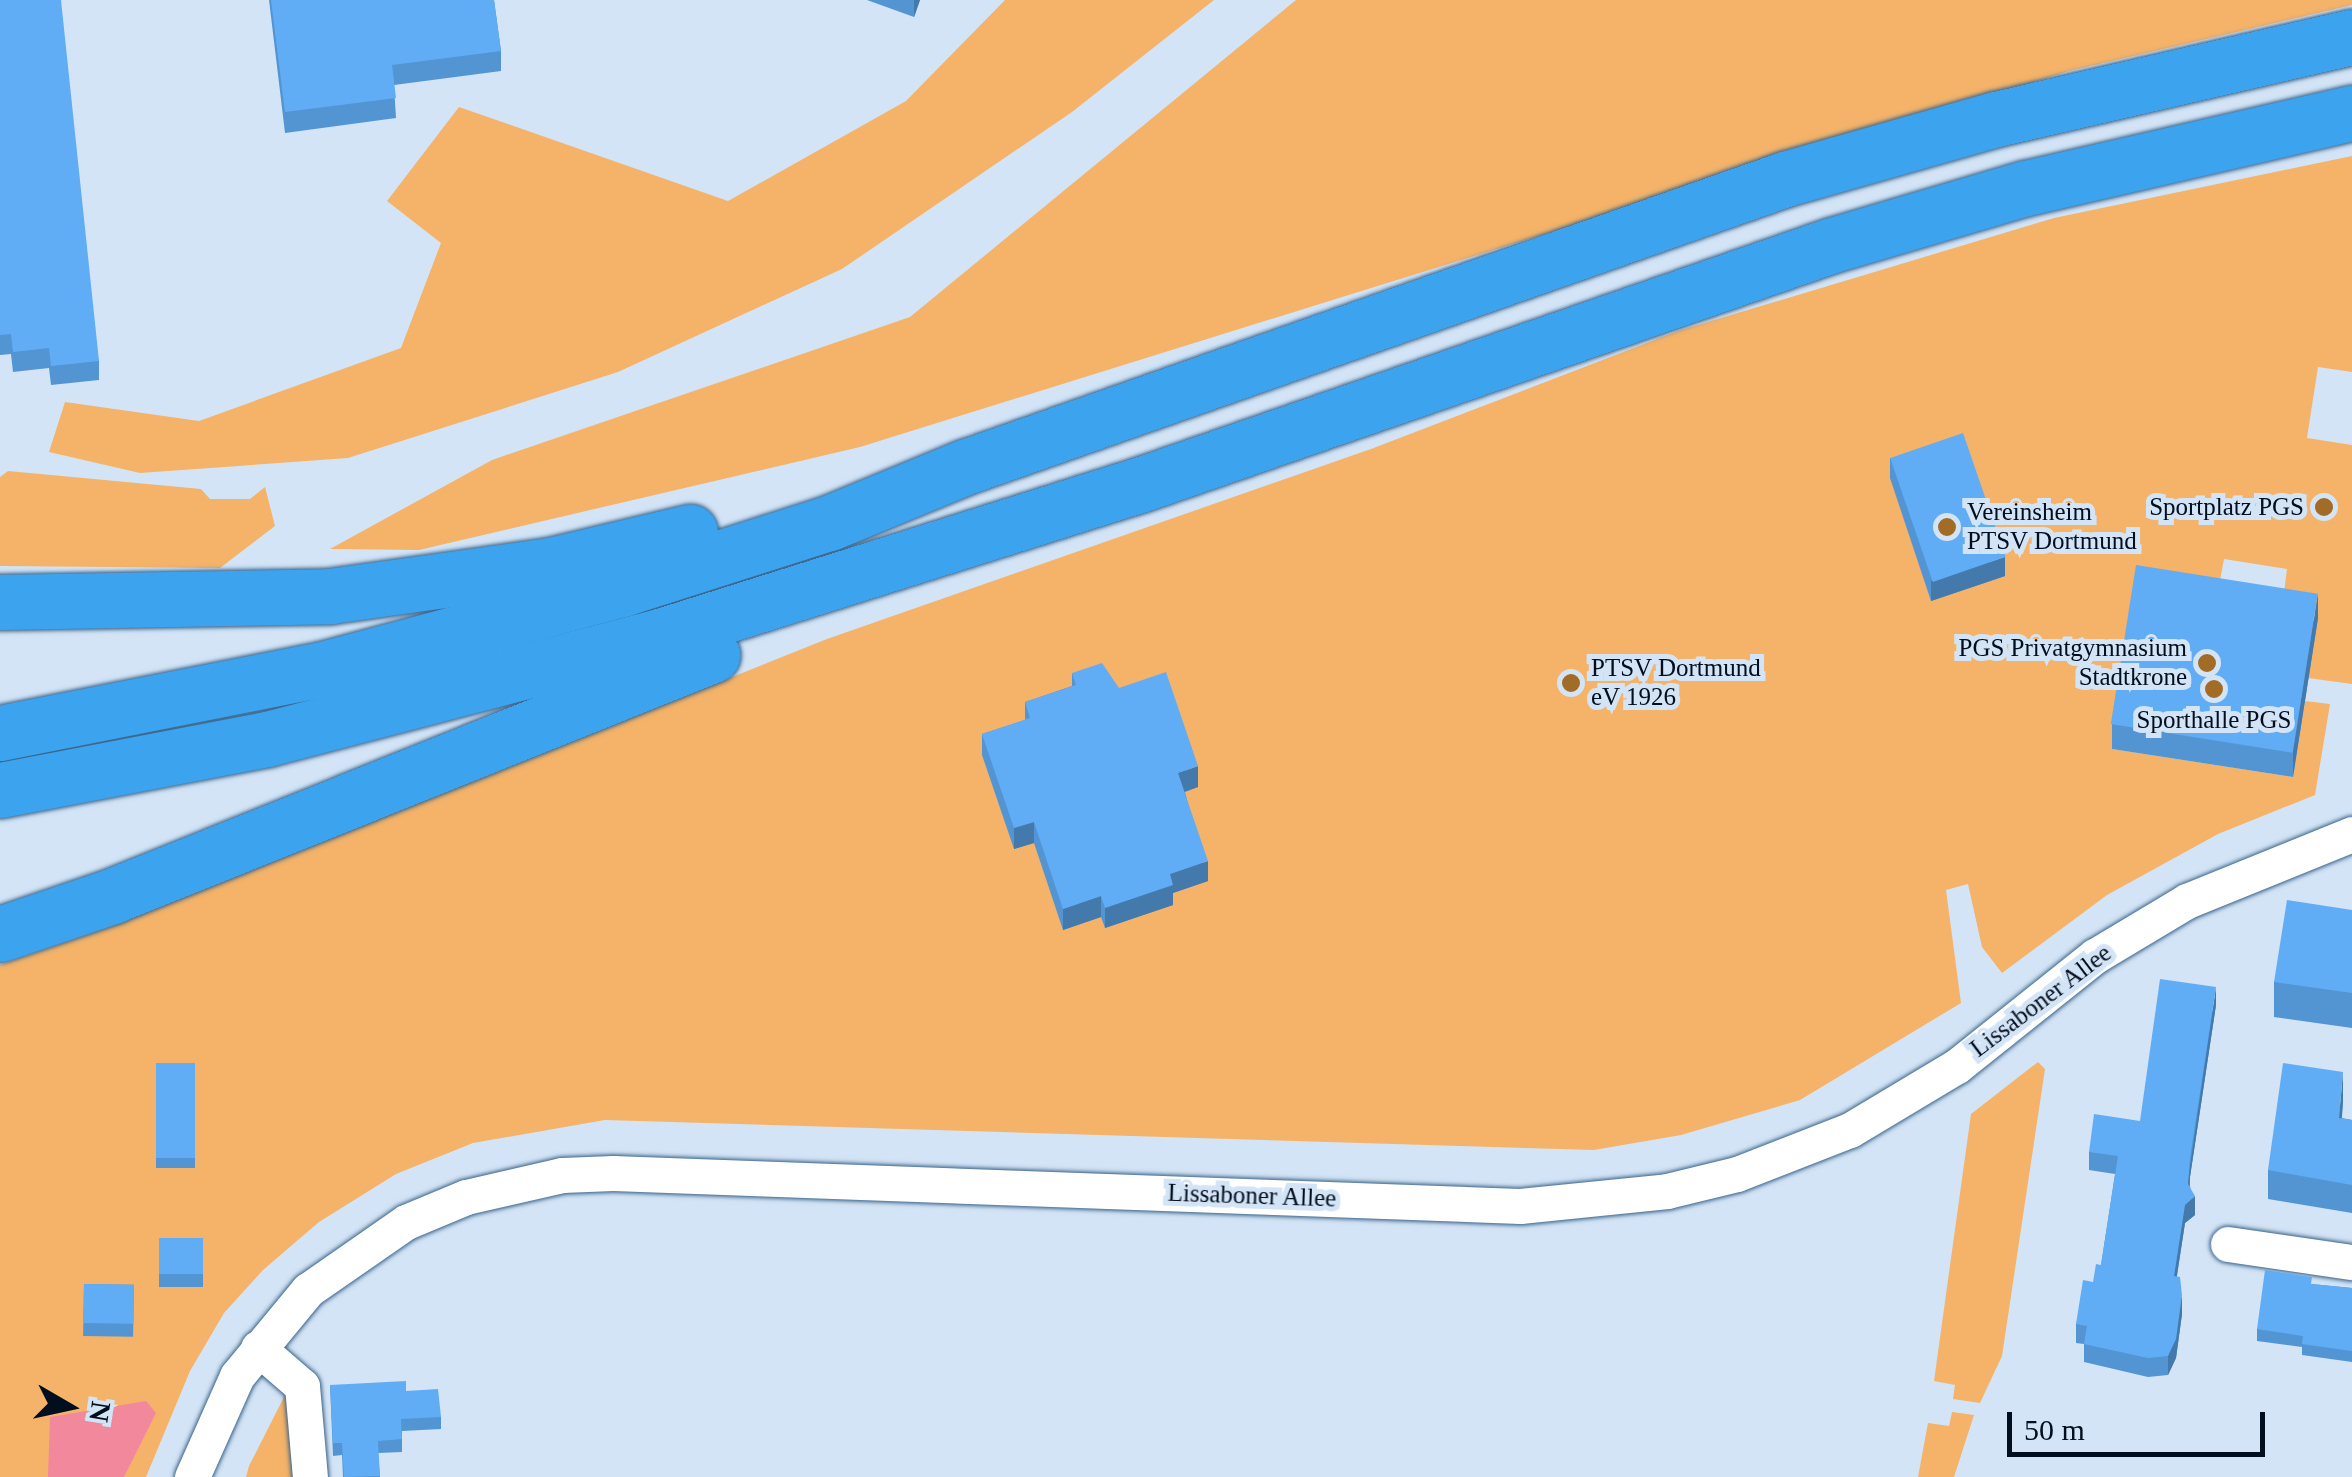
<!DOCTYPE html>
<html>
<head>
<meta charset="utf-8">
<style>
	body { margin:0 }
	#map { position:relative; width:2352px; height:1477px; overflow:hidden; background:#d3e4f6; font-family:Georgia,serif }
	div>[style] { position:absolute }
	.green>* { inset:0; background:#f4b368 }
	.water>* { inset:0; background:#f2889c }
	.roads { filter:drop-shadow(0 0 2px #3a638a) drop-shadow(0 0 2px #3a638a) }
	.minor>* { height:35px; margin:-17.5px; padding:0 17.5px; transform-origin:17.5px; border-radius:17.5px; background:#fff }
	.trunk>* { height:55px; margin:-27.5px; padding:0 27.5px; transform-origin:27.5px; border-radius:27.5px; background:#3ca4ee }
	.wall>* { inset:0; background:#5395d3; transform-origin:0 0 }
	.shaded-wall>* { inset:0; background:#4479ac }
	.building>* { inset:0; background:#61adf5; transform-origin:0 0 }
	.dots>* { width:28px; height:28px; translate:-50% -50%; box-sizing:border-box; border:5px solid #d3e4f6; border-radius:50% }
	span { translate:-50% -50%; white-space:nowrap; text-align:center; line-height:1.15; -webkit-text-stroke:10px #d3e4f6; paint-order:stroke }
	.poi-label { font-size:25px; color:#010e1d }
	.right { translate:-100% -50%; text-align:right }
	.left { translate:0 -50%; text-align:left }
	.street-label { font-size:25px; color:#010e1d }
	.north { position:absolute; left:20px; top:1357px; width:100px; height:100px; -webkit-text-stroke:8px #d3e4f6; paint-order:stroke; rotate:99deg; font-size:28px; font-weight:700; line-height:40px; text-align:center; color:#010e1d }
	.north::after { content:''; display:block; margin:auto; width:35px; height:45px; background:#010e1d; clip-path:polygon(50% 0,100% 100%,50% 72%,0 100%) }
	.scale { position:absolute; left:2007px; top:1412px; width:258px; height:45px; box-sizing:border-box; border:5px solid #010e1d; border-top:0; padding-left:12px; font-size:30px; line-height:35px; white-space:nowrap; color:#010e1d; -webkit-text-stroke:8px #d3e4f6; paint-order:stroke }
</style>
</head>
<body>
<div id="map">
	<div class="green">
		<i style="clip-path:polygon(1005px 0,1214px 0,1072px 112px,842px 269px,618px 372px,348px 458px,140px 473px,49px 452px,65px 402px,199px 421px,401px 348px,441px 243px,387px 201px,459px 107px,728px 201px,906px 101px)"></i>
		<i style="clip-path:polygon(1296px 0,2352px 0,2352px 5px,2069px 71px,860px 447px,419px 550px,330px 549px,492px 460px,910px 317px)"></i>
		<i style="clip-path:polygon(2352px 156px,2352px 372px,2318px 367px,2307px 438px,2352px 445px,2352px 684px,2308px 678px,2318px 614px,2282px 608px,2287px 569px,2224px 559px,2216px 603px,2112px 749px,2293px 777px,2305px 701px,2330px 704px,2315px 795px,2218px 834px,2107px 895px,2002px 973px,1982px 947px,1968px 884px,1946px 890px,1961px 1003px,1800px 1100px,1681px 1135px,1594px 1150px,605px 1120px,473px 1143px,396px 1174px,319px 1222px,263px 1270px,224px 1313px,190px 1371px,146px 1477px,0 1477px,0 965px,110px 927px,827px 639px,1371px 449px,1678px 331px,2054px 218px)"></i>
		<i style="clip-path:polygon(8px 471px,201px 489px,210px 499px,250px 499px,265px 487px,275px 526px,220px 568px,0 566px,0 477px)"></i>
		<i style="clip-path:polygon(2038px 1062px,2045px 1069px,2002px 1356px,1980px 1403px,1953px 1399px,1955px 1385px,1934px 1381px,1971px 1114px)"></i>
		<i style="clip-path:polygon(286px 1393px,293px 1477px,246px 1477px,249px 1466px)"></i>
		<i style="clip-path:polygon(1952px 1412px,1974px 1415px,1954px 1477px,1918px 1477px,1928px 1423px,1949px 1426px)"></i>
	</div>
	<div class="water">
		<i style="clip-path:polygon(146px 1401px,156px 1413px,124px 1477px,48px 1477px,50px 1417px)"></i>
	</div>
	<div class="roads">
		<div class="minor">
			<i style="left:2228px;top:1244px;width:125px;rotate:8.3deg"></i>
			<i style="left:258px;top:1348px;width:58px;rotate:40.8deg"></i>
			<i style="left:302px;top:1386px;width:91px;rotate:85deg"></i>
			<i style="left:192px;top:1477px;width:111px;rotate:-66deg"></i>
			<i style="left:237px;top:1376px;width:112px;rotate:-50.5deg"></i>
			<i style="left:308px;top:1290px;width:119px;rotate:-34.8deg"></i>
			<i style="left:406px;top:1222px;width:65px;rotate:-22.6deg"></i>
			<i style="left:466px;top:1197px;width:98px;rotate:-12.9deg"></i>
			<i style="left:562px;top:1175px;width:51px;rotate:-2.2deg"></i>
			<i style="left:613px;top:1173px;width:908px;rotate:2.08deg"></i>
			<i style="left:1520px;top:1206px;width:148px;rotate:-5.8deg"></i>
			<i style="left:1667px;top:1191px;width:72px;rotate:-13.7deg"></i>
			<i style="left:1737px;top:1174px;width:121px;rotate:-21.3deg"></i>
			<i style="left:1850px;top:1130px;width:125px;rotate:-30.9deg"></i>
			<i style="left:1957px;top:1066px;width:176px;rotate:-38.6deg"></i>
			<i style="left:2095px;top:956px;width:107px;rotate:-30.9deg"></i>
			<i style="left:2187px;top:901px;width:178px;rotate:-22.1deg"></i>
		</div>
		<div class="trunk">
			<i style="left:0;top:602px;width:330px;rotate:-1deg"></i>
			<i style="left:330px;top:596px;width:223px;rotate:-8deg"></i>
			<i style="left:551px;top:565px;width:143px;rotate:-13.4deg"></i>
			<i style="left:0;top:733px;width:329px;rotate:-11.2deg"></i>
			<i style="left:323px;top:669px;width:310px;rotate:-15deg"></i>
			<i style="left:622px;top:589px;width:217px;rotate:-17.7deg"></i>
			<i style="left:829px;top:523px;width:147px;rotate:-22.4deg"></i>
			<i style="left:965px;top:467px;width:869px;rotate:-19.35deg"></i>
			<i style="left:1785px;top:179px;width:219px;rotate:-15.9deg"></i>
			<i style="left:1996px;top:119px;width:365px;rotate:-13deg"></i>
			<i style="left:0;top:790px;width:272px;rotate:-10.8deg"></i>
			<i style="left:267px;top:739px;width:409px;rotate:-14.7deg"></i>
			<i style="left:663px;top:635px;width:502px;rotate:-17.5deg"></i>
			<i style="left:1142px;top:484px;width:730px;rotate:-19.1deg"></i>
			<i style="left:1832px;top:245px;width:202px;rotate:-16.4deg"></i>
			<i style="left:2026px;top:188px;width:335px;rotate:-13deg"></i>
			<i style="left:0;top:934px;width:118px;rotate:-18.7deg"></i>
			<i style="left:112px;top:896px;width:647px;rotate:-21.88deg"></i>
		</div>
	</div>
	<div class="wall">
		<i style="clip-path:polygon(0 0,99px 361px,99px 380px,51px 385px,49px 368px,13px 372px,11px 354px,0 355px)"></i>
		<i style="clip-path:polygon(269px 0,494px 0,501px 51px,501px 71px,394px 85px,396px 118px,285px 133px)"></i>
		<i style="clip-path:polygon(867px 0,920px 0,914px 17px)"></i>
		<i style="clip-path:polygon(1890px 458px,2005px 576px,1931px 601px,1890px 478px)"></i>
		<i style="clip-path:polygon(2318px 618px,2293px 777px,2112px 749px,2112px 724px)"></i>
		<i style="clip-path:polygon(1072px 673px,1119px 688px,1198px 787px,1185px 792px,1208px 881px,1173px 893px,1173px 905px,1105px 928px,1101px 917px,1063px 930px,1034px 843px,1014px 849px,982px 755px,982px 734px,1025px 720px,1025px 702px,1072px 686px)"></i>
		<i style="clip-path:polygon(2352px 910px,2352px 1028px,2274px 1017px,2274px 982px)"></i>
		<i style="clip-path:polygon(2216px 1005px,2190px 1177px,2190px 1186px,2195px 1215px,2185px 1223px,2177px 1276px,2182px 1314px,2176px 1358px,2168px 1375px,2148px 1377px,2084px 1362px,2084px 1344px,2076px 1343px,2076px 1324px,2101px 1265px,2115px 1174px,2089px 1170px,2089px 1152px,2140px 1121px)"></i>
		<i style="left:156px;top:1063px;width:39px;height:105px"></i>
		<i style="clip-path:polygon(2343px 1101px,2342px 1118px,2352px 1120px,2352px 1213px,2268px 1199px,2268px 1170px)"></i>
		<i style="left:159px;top:1238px;width:44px;height:49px"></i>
		<i style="left:84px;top:1284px;width:50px;height:52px;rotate:1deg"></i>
		<i style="clip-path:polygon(2312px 1284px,2352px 1288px,2352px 1362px,2302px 1355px,2302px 1347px,2257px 1341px,2257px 1329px)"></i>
		<i style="clip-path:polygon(330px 1385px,406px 1391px,441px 1417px,441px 1429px,402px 1431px,402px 1452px,378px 1453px,380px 1477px,343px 1477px,342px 1455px,333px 1456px)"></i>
	</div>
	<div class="shaded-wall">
		<i style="clip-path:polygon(914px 0,920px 0,914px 17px)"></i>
		<i style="clip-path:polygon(2005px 557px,2005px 576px,1931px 601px,1931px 581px)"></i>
		<i style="clip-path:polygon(2318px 593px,2318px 618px,2293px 777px,2293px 752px)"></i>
		<i style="clip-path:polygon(1198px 766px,1198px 787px,1178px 794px,1178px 773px)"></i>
		<i style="clip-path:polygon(1034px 822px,1034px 843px,1014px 849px,1014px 828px)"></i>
		<i style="clip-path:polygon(1208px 861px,1208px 881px,1173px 893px,1173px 905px,1105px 928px,1105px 908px,1170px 874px)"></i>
		<i style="clip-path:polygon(1101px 896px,1101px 917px,1063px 930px,1063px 909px)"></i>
		<i style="clip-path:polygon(2216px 987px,2216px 1005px,2190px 1177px,2188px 1202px,2195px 1196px,2195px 1215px,2185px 1223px,2174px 1294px,2174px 1276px)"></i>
		<i style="clip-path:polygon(2343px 1072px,2343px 1101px,2339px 1147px,2339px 1118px)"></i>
		<i style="clip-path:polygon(2182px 1295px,2182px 1314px,2176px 1358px,2168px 1375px,2168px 1356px)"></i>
	</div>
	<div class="building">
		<i style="clip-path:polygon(0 0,61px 0,99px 361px,51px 366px,49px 348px,13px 352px,11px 334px,0 335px)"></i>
		<i style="clip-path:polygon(271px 0,494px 0,501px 51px,392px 65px,396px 98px,285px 112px)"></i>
		<i style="left:1963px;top:433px;width:131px;height:77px;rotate:71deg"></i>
		<i style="left:2136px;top:565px;width:184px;height:161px;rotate:9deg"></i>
		<i style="clip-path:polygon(1102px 663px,1119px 688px,1166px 672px,1198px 766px,1178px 773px,1208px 861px,1170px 874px,1173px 885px,1105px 908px,1101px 896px,1063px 909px,1034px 822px,1014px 828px,982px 734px,1030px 718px,1025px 702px,1076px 685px,1072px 673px)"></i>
		<i style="clip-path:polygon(2287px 900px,2352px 910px,2352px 993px,2274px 982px)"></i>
		<i style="clip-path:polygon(2160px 979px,2216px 987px,2190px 1158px,2188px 1184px,2195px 1196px,2185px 1205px,2174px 1276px,2180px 1277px,2182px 1295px,2176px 1339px,2168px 1356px,2148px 1358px,2084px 1344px,2087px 1326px,2076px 1324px,2083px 1280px,2093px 1282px,2096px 1264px,2101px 1265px,2118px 1156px,2089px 1152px,2094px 1114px,2140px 1121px)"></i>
		<i style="left:156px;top:1063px;width:39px;height:95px"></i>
		<i style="clip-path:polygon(2283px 1063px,2343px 1072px,2339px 1118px,2352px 1120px,2352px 1185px,2268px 1170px)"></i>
		<i style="left:159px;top:1238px;width:44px;height:36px"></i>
		<i style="clip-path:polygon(2265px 1270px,2312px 1277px,2311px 1284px,2352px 1288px,2352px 1351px,2302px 1344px,2303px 1336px,2257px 1329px)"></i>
		<i style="left:84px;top:1284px;width:50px;height:39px;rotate:1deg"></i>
		<i style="clip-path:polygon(406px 1381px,406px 1391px,438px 1389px,441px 1417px,401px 1419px,402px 1439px,378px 1441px,380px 1476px,344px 1477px,342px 1443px,333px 1443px,330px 1385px)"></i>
	</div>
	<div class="dots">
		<i style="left:2324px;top:507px;background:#a26b26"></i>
		<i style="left:1947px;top:527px;background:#a26b26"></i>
		<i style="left:2207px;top:663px;background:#a26b26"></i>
		<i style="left:1571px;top:683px;background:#a26b26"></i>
		<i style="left:2214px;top:689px;background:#a26b26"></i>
	</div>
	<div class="poi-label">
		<span class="right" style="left:2304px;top:507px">Sportplatz PGS</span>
		<span class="left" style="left:1967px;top:527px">Vereinsheim<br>PTSV Dortmund</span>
		<span class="right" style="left:2187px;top:663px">PGS Privatgymnasium<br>Stadtkrone</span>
		<span class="left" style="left:1591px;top:683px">PTSV Dortmund<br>eV 1926</span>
		<span style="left:2214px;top:720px">Sporthalle PGS</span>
	</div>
	<div class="street-label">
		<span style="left:2041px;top:1001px;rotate:-37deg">Lissaboner Allee</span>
		<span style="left:1252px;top:1196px;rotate:2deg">Lissaboner Allee</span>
	</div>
	<div class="north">N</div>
	<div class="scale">50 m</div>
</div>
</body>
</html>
